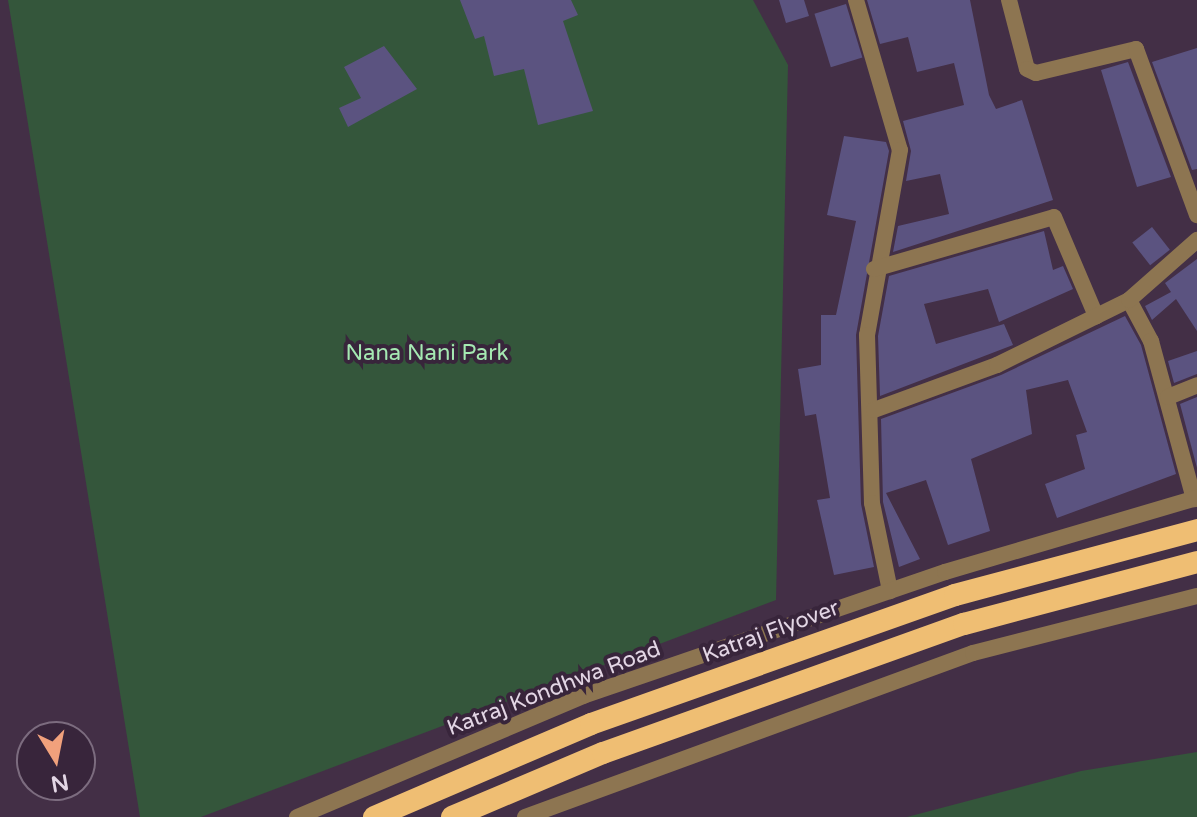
<!DOCTYPE html>
<html>
<head>
<meta charset="utf-8">
<style>
	body { margin:0 }
	#map { position:relative; width:1197px; height:817px; overflow:hidden; background:#432f46; font-family:"Varela Round",sans-serif }
	div>[style] { position:absolute }
	.green>* { inset:0; background:#34563b }
	.building>* { inset:0; background:#5b5380; transform-origin:0 0 }
	.minor>* { height:16px; margin:-8px; padding:0 8px; transform-origin:8px; border-radius:8px; background:#8d7551 }
	.tertiary>* { height:16px; margin:-8px; padding:0 8px; transform-origin:8px; border-radius:8px; background:#8d7551 }
	.trunk>* { height:22px; margin:-11px; padding:0 11px; transform-origin:11px; border-radius:11px; background:#efbe73 }
	span { translate:-50% -50%; white-space:nowrap; text-align:center; line-height:1.15; -webkit-text-stroke:8px #38253b; paint-order:stroke }
	.park-label { font-size:22px; color:#a5e9b2 }
	.street-label { font-size:22px; color:#e3d6e5 }
	.north { position:absolute; left:16px; top:721px; width:80px; height:80px; box-sizing:border-box; background:#38253b; border:2px solid #7c6c7f; border-radius:50%; rotate:170deg; font-size:22px; font-weight:700; line-height:32px; text-align:center; color:#e3d6e5 }
	.north::after { content:''; display:block; margin:auto; width:28px; height:36px; background:#f1a17c; clip-path:polygon(50% 0,100% 100%,50% 72%,0 100%) }
</style>
</head>
<body>
<div id="map">
	<div class="green">
		<i style="clip-path:polygon(8px 0,753px 0,788px 65px,776px 600px,201px 817px,140px 817px)"></i>
		<i style="clip-path:polygon(1197px 752px,1197px 817px,907px 817px,1081px 771px)"></i>
	</div>
	<div class="building">
		<i style="clip-path:polygon(460px 0,571px 0,578px 15px,563px 21px,593px 111px,538px 125px,524px 69px,494px 76px,484px 36px,475px 39px)"></i>
		<i style="clip-path:polygon(779px 0,804px 0,809px 16px,786px 23px)"></i>
		<i style="clip-path:polygon(867px 0,970px 0,989px 95px,996px 109px,1022px 100px,1053px 200px,893px 252px,898px 226px,949px 214px,940px 174px,906px 181px,911px 151px,903px 121px,964px 105px,954px 63px,917px 72px,908px 37px,880px 44px)"></i>
		<i style="left:846px;top:4px;width:56px;height:33px;rotate:73deg"></i>
		<i style="clip-path:polygon(384px 46px,417px 89px,348px 127px,339px 108px,361px 98px,344px 67px)"></i>
		<i style="clip-path:polygon(1197px 48px,1197px 169px,1192px 170px,1152px 62px)"></i>
		<i style="clip-path:polygon(1128px 62px,1171px 177px,1137px 187px,1101px 70px)"></i>
		<i style="clip-path:polygon(844px 136px,886px 142px,889px 151px,856px 335px,861px 504px,874px 567px,834px 575px,817px 500px,830px 498px,816px 414px,805px 416px,798px 369px,821px 365px,821px 315px,836px 315px,856px 221px,827px 215px)"></i>
		<i style="left:1152px;top:227px;width:29px;height:25px;rotate:52deg"></i>
		<i style="clip-path:polygon(1044px 231px,1053px 270px,1063px 266px,1073px 289px,999px 322px,988px 289px,924px 304px,936px 344px,1004px 324px,1013px 345px,880px 396px,878px 336px,889px 276px)"></i>
		<i style="clip-path:polygon(1197px 259px,1197px 331px,1176px 299px,1152px 320px,1145px 306px,1171px 292px,1165px 283px)"></i>
		<i style="clip-path:polygon(1125px 316px,1141px 345px,1176px 474px,1057px 518px,1045px 484px,1085px 469px,1076px 435px,1087px 432px,1068px 380px,1026px 390px,1032px 434px,971px 459px,990px 531px,948px 545px,926px 480px,886px 493px,920px 559px,899px 567px,883px 502px,881px 419px,1001px 375px)"></i>
		<i style="clip-path:polygon(1197px 351px,1197px 374px,1174px 383px,1168px 361px)"></i>
		<i style="clip-path:polygon(1197px 397px,1197px 468px,1180px 404px)"></i>
	</div>
	<div class="minor">
		<i style="left:856px;top:0;width:156px;rotate:73.7deg"></i>
		<i style="left:900px;top:150px;width:188px;rotate:100.1deg"></i>
		<i style="left:867px;top:335px;width:168px;rotate:88.3deg"></i>
		<i style="left:872px;top:503px;width:90px;rotate:78.4deg"></i>
		<i style="left:1009px;top:0;width:71px;rotate:75.4deg"></i>
		<i style="left:1027px;top:69px;width:10px;rotate:24deg"></i>
		<i style="left:1036px;top:73px;width:103px;rotate:-13.5deg"></i>
		<i style="left:1136px;top:49px;width:177px;rotate:69.8deg"></i>
		<i style="left:874px;top:269px;width:187px;rotate:-16.1deg"></i>
		<i style="left:1054px;top:217px;width:108px;rotate:67deg"></i>
		<i style="left:1129px;top:300px;width:47px;rotate:61.8deg"></i>
		<i style="left:1151px;top:341px;width:164px;rotate:74.8deg"></i>
		<i style="left:1168px;top:397px;width:31px;rotate:-22deg"></i>
		<i style="left:874px;top:410px;width:131px;rotate:-20.1deg"></i>
		<i style="left:997px;top:365px;width:147px;rotate:-26.2deg"></i>
		<i style="left:1129px;top:300px;width:91px;rotate:-41.4deg"></i>
	</div>
	<div class="tertiary">
		<i style="left:297px;top:817px;width:311px;rotate:-22.9deg"></i>
		<i style="left:583px;top:696px;width:383px;rotate:-18.9deg"></i>
		<i style="left:945px;top:572px;width:263px;rotate:-16.4deg"></i>
		<i style="left:525px;top:817px;width:477px;rotate:-20.1deg"></i>
		<i style="left:973px;top:653px;width:231px;rotate:-14.3deg"></i>
	</div>
	<div class="trunk">
		<i style="left:374px;top:817px;width:236px;rotate:-23.2deg"></i>
		<i style="left:591px;top:724px;width:386px;rotate:-19.5deg"></i>
		<i style="left:955px;top:595px;width:251px;rotate:-15deg"></i>
		<i style="left:452px;top:817px;width:164px;rotate:-23deg"></i>
		<i style="left:603px;top:753px;width:383px;rotate:-19.7deg"></i>
		<i style="left:964px;top:624px;width:241px;rotate:-14.9deg"></i>
	</div>
	<div class="park-label">
		<span style="left:427px;top:354px">Nana Nani Park</span>
	</div>
	<div class="street-label">
		<span style="left:771px;top:632px;rotate:-20deg">Katraj Flyover</span>
		<span style="left:554px;top:689px;rotate:-21deg">Katraj Kondhwa Road</span>
	</div>
	<div class="north">N</div>
</div>
</body>
</html>
